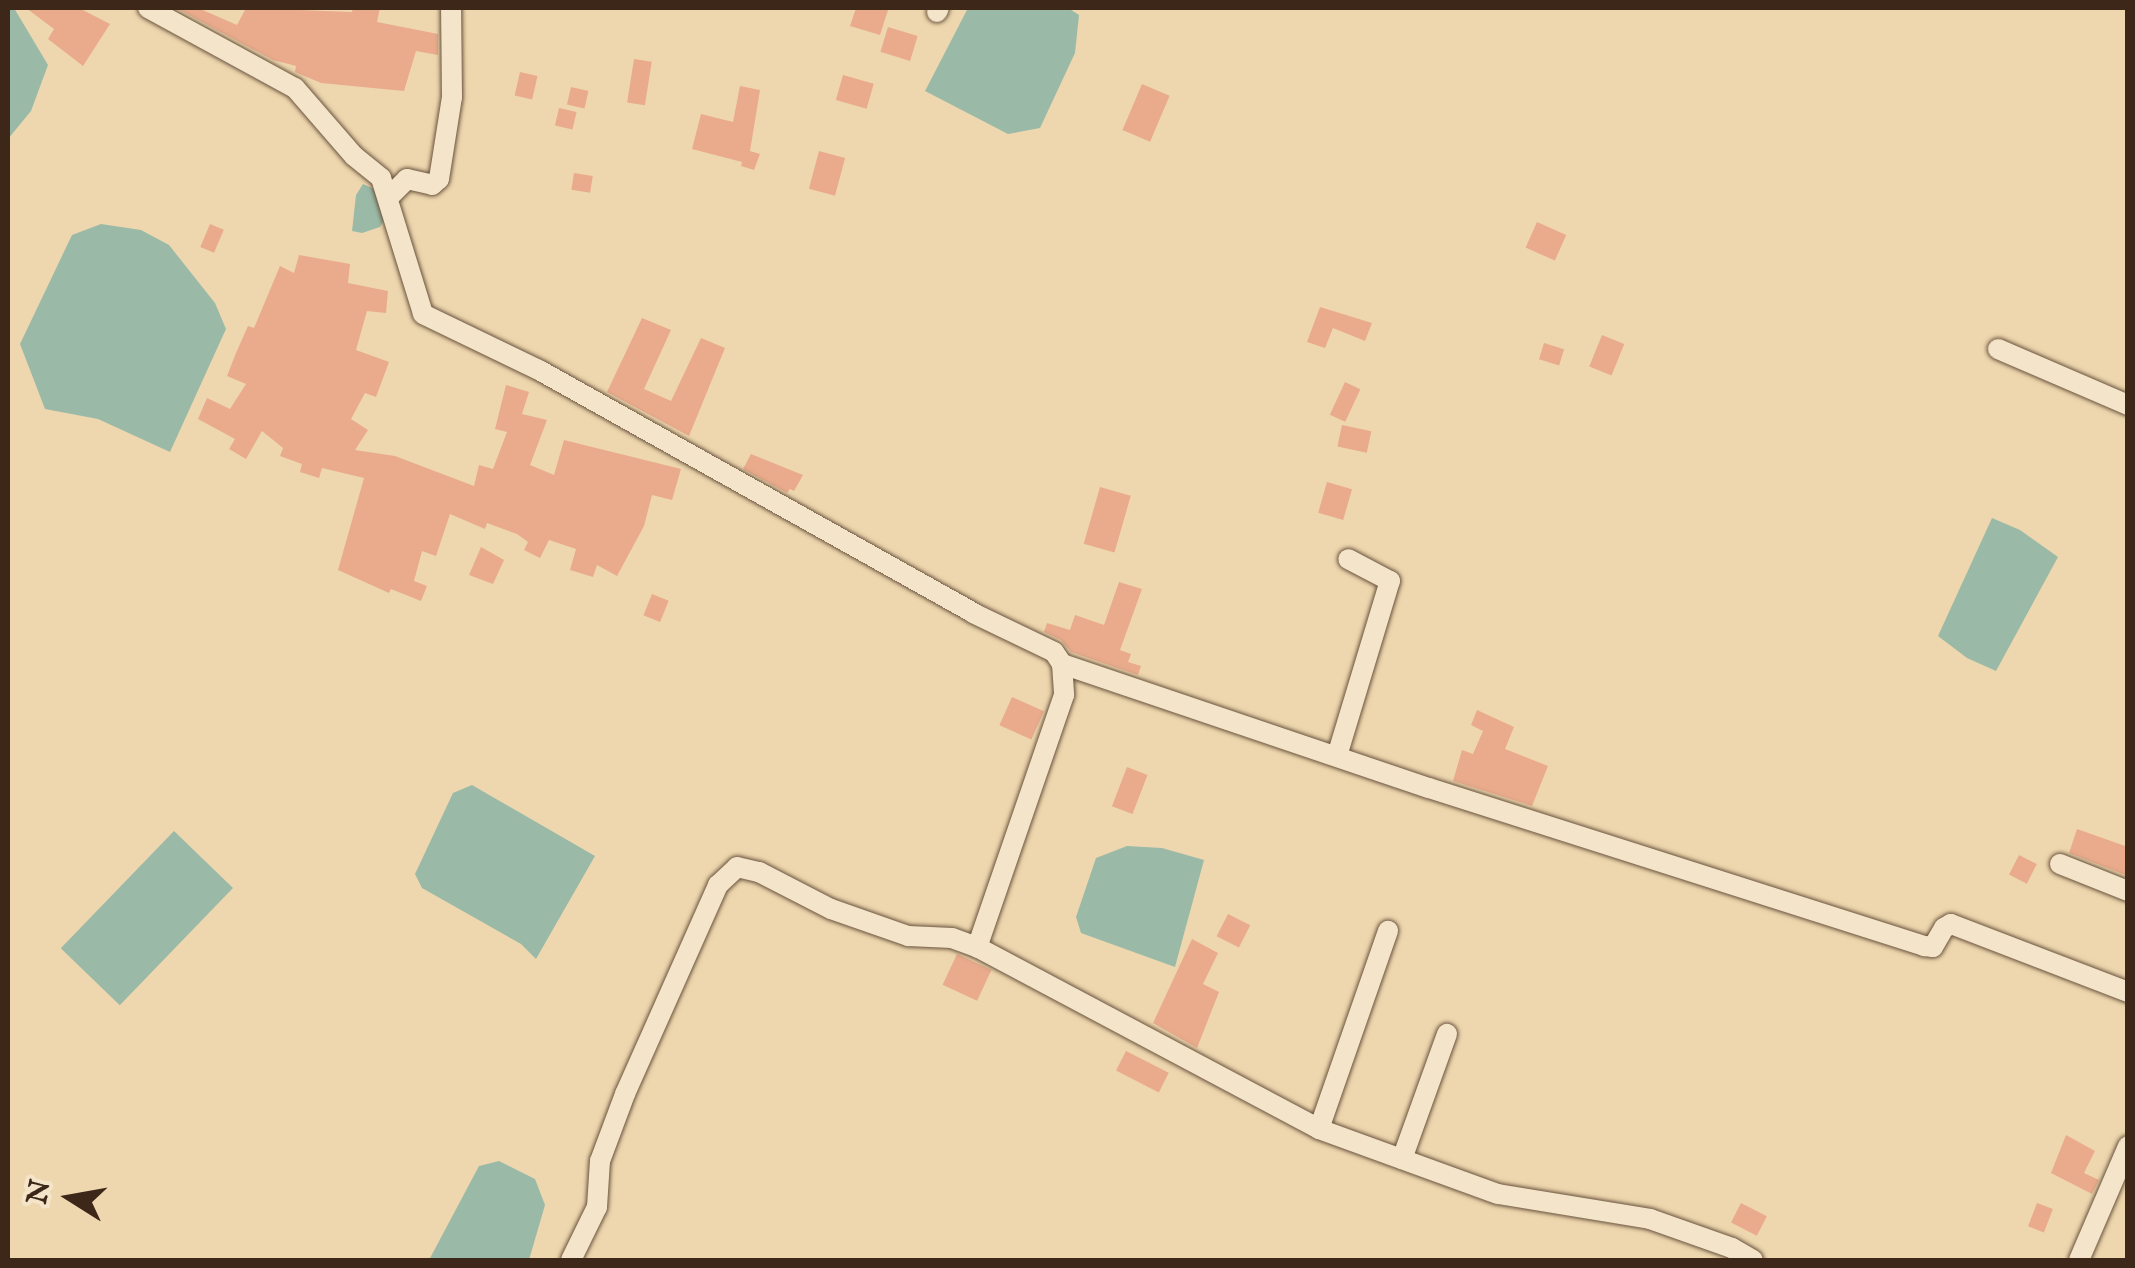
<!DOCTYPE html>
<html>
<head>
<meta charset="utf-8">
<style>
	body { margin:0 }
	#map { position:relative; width:2135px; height:1268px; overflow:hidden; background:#eed7ae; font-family:"IM FELL English",serif }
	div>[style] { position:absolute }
	.water>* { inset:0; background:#9abaa7; transform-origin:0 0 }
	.building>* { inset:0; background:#e9ab8c; transform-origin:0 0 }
	.roads { filter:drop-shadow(0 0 2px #69533e) drop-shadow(0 0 2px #69533e) }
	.minor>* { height:20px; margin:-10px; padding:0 10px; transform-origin:10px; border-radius:10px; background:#f4e5ca }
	span { translate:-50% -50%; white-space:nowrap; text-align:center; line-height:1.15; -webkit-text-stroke:8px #f4e5ca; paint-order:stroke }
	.frame { position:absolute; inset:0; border:10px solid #3d2718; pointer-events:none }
	.north { position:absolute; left:20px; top:1148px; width:100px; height:100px; -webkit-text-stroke:8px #f4e5ca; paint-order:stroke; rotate:281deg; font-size:28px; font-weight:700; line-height:40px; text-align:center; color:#3d2718 }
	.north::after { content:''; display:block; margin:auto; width:35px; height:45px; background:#3d2718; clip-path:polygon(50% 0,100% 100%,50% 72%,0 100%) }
</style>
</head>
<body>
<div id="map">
	<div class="water">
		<i style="clip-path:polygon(8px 8px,14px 8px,48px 65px,31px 111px,8px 139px)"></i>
		<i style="clip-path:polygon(968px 8px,1068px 8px,1079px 15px,1075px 53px,1040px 128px,1008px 134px,925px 91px)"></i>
		<i style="clip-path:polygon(363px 184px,376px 190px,386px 217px,380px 227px,362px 233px,352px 231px,356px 195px)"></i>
		<i style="clip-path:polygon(101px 224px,141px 230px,169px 245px,215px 303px,226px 329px,170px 452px,98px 419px,45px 409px,20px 344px,72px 235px)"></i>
		<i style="clip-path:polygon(1992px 518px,2020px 530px,2058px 557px,1996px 671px,1967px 658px,1938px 636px)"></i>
		<i style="clip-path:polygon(472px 785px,595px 856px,536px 959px,521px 944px,422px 888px,415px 874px,453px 793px)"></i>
		<i style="left:174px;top:831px;width:82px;height:163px;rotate:44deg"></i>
		<i style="clip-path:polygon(1127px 846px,1162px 848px,1204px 860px,1175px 967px,1081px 933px,1076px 917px,1096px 858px)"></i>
		<i style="clip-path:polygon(499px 1161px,535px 1179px,545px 1205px,529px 1260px,429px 1260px,479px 1166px)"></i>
	</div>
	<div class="building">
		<i style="clip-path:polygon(26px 8px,79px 8px,110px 24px,83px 66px,48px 39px,54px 29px)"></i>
		<i style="clip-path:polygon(176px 8px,198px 8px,237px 25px,246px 8px,352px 12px,353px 8px,380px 8px,377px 22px,438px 34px,438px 55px,416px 51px,404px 91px,321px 83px,295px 72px,296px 66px,273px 60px)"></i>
		<i style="clip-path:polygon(856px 8px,888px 10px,880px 35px,850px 26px)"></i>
		<i style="left:888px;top:27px;width:31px;height:26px;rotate:17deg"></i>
		<i style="left:634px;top:59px;width:18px;height:44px;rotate:9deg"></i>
		<i style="left:520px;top:72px;width:18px;height:24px;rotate:13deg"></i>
		<i style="left:843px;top:75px;width:32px;height:26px;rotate:16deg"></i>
		<i style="left:1142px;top:84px;width:30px;height:50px;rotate:23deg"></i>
		<i style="clip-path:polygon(740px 86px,760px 90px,750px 151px,760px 154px,754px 170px,741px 166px,742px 162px,692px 149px,701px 114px,733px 122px)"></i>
		<i style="left:571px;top:87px;width:18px;height:18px;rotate:13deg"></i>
		<i style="left:559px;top:108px;width:18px;height:18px;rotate:13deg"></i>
		<i style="left:819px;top:151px;width:27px;height:39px;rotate:15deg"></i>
		<i style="left:574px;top:173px;width:19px;height:17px;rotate:9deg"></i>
		<i style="left:1537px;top:222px;width:32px;height:28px;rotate:24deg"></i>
		<i style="left:210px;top:224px;width:15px;height:25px;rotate:23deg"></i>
		<i style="clip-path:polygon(299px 255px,350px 264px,348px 283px,388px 291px,386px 313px,367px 311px,356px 350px,389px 362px,376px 397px,365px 393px,351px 419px,368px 430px,355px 450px,395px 456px,474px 486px,479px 465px,493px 469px,507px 432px,495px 429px,506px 385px,529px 392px,522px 414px,547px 420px,530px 465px,554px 475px,564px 440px,681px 469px,672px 500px,652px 495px,644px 526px,617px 576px,597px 565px,593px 577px,570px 570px,576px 549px,549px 540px,540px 558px,524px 550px,528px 542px,517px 534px,487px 523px,485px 529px,450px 514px,436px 556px,422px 551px,414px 581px,427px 586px,421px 601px,391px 589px,389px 593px,338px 570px,364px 478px,322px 468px,319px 478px,300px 472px,302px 464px,280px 456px,283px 448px,262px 431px,246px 459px,229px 449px,235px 439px,198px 419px,207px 398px,230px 409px,246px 384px,227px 376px,236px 353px,248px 326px,254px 328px,280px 266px,294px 273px)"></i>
		<i style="clip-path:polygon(1320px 307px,1372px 323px,1365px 341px,1333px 328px,1325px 348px,1307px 342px)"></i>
		<i style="clip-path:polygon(642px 318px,671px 330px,644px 389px,671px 401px,701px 338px,725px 348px,689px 436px,607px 392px)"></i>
		<i style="left:1602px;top:335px;width:24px;height:34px;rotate:22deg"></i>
		<i style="left:1544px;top:343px;width:21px;height:17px;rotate:17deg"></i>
		<i style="left:1345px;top:382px;width:17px;height:36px;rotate:25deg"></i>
		<i style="left:1342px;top:425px;width:30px;height:22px;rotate:12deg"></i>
		<i style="clip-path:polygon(751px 454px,803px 475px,794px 491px,790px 489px,787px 493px,743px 469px)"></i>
		<i style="left:1327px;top:482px;width:26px;height:32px;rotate:16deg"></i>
		<i style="left:1100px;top:487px;width:32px;height:59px;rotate:16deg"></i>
		<i style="clip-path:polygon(481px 547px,504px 560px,493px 584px,469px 575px)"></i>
		<i style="clip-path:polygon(1119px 582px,1142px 589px,1120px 650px,1131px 654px,1128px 662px,1141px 666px,1138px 675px,1071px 652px,1061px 640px,1044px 632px,1047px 623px,1070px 630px,1075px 615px,1104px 625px)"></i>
		<i style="left:652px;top:594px;width:18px;height:23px;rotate:22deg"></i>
		<i style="left:1012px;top:697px;width:35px;height:31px;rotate:24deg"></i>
		<i style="clip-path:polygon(1477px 710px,1514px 727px,1505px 749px,1548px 766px,1532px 806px,1453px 781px,1462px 750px,1473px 754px,1483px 731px,1471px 725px)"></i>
		<i style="left:1127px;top:767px;width:22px;height:42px;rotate:21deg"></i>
		<i style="clip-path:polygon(2077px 829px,2128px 847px,2128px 876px,2069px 853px)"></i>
		<i style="left:2019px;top:855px;width:20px;height:22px;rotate:27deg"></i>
		<i style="left:1228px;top:914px;width:25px;height:25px;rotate:27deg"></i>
		<i style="clip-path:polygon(1192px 939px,1218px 953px,1203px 984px,1219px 992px,1197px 1048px,1153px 1023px)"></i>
		<i style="left:957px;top:954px;width:38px;height:34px;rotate:25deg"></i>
		<i style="left:1126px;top:1051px;width:48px;height:22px;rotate:27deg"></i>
		<i style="clip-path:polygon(2066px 1135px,2095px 1151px,2084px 1173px,2099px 1180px,2092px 1194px,2051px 1173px)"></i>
		<i style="left:1741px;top:1203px;width:29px;height:22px;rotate:27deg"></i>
		<i style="left:2037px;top:1203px;width:17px;height:25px;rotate:21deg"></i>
	</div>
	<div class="roads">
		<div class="minor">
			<i style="left:148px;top:8px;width:167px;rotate:28.6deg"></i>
			<i style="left:295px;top:88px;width:90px;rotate:49.1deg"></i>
			<i style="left:354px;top:156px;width:35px;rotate:39deg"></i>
			<i style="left:381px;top:178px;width:142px;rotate:72.8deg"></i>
			<i style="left:423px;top:314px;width:129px;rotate:25.8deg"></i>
			<i style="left:539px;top:370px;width:497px;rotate:29.2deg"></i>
			<i style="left:973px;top:613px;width:90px;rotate:25.7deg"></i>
			<i style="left:1054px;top:652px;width:14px;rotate:56deg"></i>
			<i style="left:1062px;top:664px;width:31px;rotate:86deg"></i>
			<i style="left:1064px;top:695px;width:267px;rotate:109deg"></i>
			<i style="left:977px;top:947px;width:387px;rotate:28deg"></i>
			<i style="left:1319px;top:1129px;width:190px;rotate:20deg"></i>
			<i style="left:1498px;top:1194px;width:154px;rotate:9.3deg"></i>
			<i style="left:1650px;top:1219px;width:87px;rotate:19.5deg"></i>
			<i style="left:1732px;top:1248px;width:24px;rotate:30deg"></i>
			<i style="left:937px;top:12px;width:4px;rotate:-63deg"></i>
			<i style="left:388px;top:198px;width:27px;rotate:-45deg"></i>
			<i style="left:407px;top:179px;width:26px;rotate:13deg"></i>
			<i style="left:432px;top:185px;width:9px;rotate:-41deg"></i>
			<i style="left:439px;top:179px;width:83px;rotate:-81deg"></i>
			<i style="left:452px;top:97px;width:89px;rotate:-90.6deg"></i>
			<i style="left:1998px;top:349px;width:142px;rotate:23.3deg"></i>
			<i style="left:1062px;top:664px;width:387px;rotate:18.7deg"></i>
			<i style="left:1429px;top:788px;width:520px;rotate:17.7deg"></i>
			<i style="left:1924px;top:946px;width:9px;rotate:6deg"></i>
			<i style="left:1933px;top:947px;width:22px;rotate:-60deg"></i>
			<i style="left:1944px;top:928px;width:8px;rotate:-30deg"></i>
			<i style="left:1951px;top:924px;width:190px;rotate:21deg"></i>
			<i style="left:1337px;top:756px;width:183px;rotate:-73.2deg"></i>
			<i style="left:1390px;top:581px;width:47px;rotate:-152.4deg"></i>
			<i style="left:2060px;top:864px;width:73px;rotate:21.7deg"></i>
			<i style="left:1319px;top:1129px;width:210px;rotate:-70.8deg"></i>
			<i style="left:1402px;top:1159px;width:133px;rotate:-70.2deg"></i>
			<i style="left:571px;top:1260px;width:59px;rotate:-63.9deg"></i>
			<i style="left:597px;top:1207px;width:46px;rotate:-86.3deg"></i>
			<i style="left:600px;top:1161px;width:72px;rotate:-69.5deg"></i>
			<i style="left:625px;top:1094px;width:229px;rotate:-66deg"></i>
			<i style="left:718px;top:885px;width:26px;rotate:-43deg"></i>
			<i style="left:737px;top:867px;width:23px;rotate:13deg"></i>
			<i style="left:759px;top:872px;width:81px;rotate:27.2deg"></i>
			<i style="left:831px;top:909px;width:82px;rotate:19.3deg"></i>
			<i style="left:908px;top:936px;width:44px;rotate:2.6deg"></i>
			<i style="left:952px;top:938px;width:27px;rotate:20deg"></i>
			<i style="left:2079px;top:1260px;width:124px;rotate:-66.7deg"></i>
		</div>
	</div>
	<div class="frame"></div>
	<div class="north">N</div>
</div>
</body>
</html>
